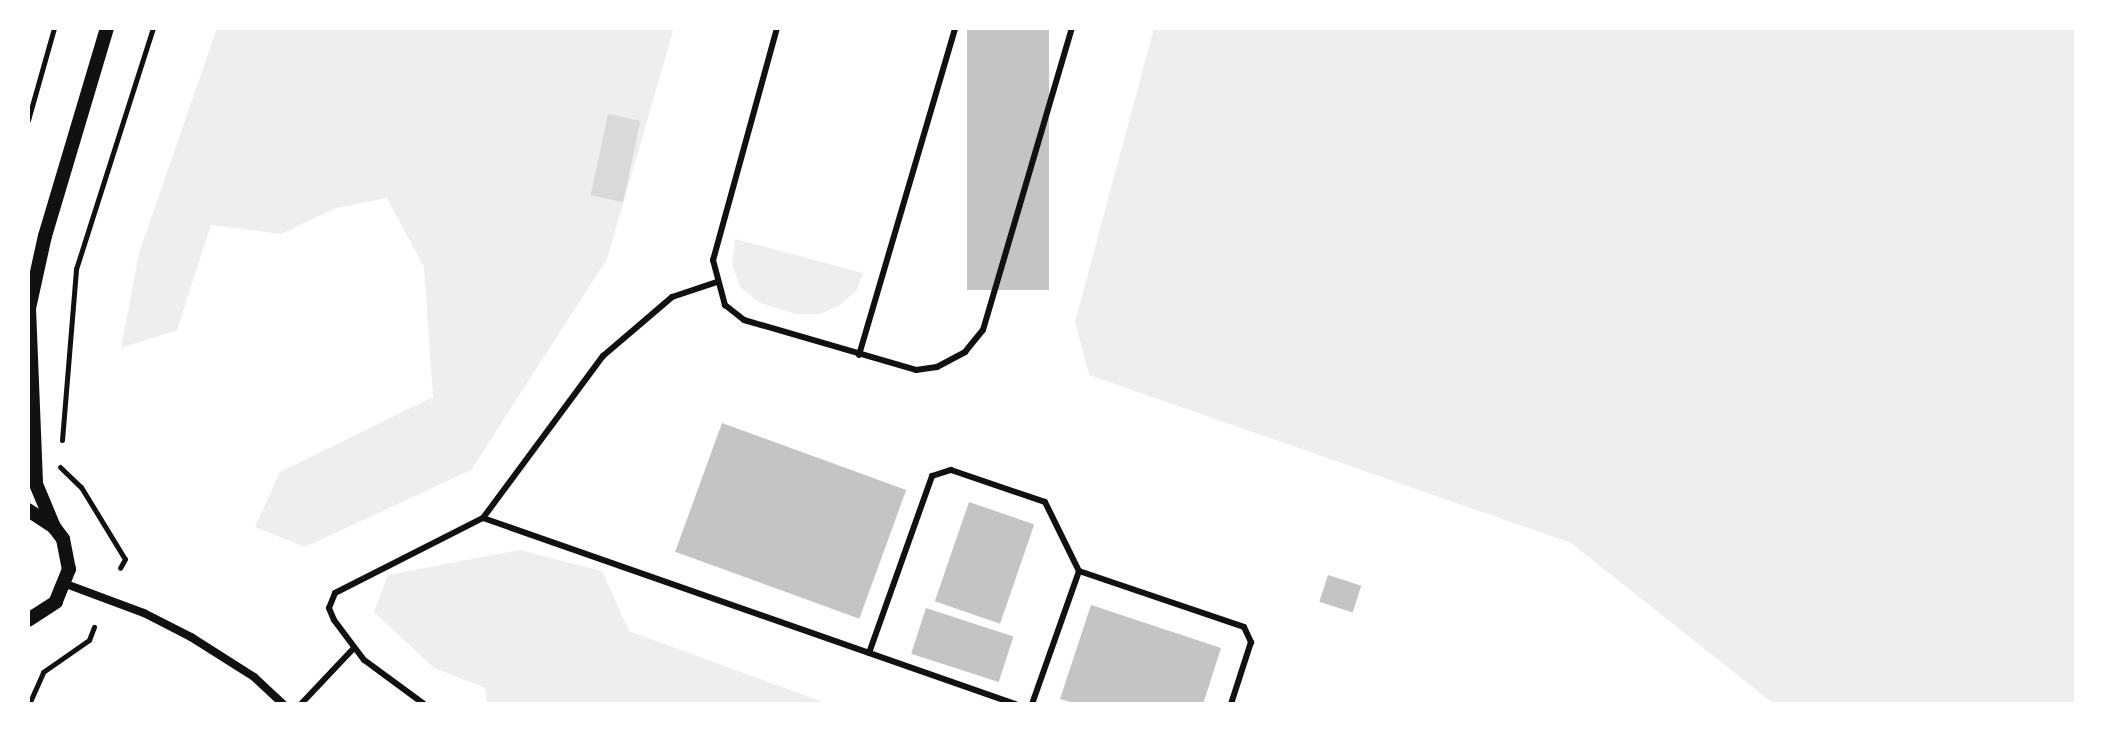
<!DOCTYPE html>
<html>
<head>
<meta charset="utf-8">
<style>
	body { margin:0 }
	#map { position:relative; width:2104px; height:732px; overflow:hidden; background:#fff; font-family:"Titillium Web",sans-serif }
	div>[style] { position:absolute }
	.green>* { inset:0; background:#eee }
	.water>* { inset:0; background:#d9d9d9; transform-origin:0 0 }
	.building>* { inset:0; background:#c4c4c4; transform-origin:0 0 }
	.path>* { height:5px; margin:-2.5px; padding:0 2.5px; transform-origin:2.5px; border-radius:2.5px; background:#111 }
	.service>* { height:6px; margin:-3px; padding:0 3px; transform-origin:3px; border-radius:3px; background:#111 }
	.minor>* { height:8px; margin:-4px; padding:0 4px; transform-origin:4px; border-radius:4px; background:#111 }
	.tertiary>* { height:14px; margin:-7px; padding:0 7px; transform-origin:7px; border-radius:7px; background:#111 }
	span { translate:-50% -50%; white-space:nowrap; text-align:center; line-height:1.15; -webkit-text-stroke:6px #fff; paint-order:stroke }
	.frame { position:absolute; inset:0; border:30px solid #fff; pointer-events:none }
</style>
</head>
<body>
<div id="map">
	<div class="green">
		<i style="clip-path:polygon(217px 28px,674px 28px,607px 259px,471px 470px,305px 547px,255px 527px,280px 472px,433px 397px,424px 267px,387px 198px,336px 208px,281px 234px,211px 225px,177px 330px,121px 348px,139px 253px)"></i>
		<i style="clip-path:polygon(1154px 28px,2076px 28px,2076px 704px,1774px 704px,1571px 543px,1089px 375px,1075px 322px)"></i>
		<i style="clip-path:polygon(735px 239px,863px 273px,857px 290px,839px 306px,820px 314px,796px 314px,760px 303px,740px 287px,732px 264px)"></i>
		<i style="clip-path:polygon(519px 550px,602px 571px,629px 631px,828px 704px,487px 704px,485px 688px,434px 668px,374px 612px,388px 575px)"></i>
	</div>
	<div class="water">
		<i style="left:608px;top:114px;width:33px;height:83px;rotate:12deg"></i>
	</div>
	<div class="building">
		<i style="left:967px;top:28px;width:82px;height:262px"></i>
		<i style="left:722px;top:423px;width:196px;height:137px;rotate:20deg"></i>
		<i style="left:969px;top:502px;width:69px;height:105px;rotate:19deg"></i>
		<i style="left:1328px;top:575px;width:35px;height:28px;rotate:18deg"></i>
		<i style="clip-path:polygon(1091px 605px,1221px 648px,1203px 704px,1077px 704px,1060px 699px)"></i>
		<i style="left:926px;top:608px;width:92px;height:48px;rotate:18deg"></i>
	</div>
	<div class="path">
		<i style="left:28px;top:120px;width:96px;rotate:-74.2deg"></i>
		<i style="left:62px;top:440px;width:172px;rotate:-85.3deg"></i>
		<i style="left:76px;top:269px;width:253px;rotate:-72.3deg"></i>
		<i style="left:60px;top:467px;width:29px;rotate:44deg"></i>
		<i style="left:81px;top:487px;width:84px;rotate:58.6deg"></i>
		<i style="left:125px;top:559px;width:10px;rotate:119deg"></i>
		<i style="left:29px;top:704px;width:35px;rotate:-66deg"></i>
		<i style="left:43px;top:672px;width:56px;rotate:-34.8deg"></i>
		<i style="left:89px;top:640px;width:14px;rotate:-69deg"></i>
	</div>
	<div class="service">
		<i style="left:777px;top:28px;width:241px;rotate:105.4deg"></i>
		<i style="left:713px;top:260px;width:47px;rotate:75.1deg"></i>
		<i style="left:725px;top:305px;width:24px;rotate:38deg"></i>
		<i style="left:744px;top:320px;width:179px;rotate:16.2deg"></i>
		<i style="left:916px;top:370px;width:21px;rotate:-8deg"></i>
		<i style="left:937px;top:367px;width:32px;rotate:-28deg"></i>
		<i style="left:965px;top:352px;width:28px;rotate:-51deg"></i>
		<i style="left:983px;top:330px;width:315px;rotate:-73.6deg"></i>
		<i style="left:859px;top:355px;width:341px;rotate:-73.6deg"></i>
		<i style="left:483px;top:518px;width:564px;rotate:19.27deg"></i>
		<i style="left:869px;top:653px;width:188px;rotate:-70.4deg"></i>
		<i style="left:932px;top:476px;width:20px;rotate:-18deg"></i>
		<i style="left:951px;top:470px;width:99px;rotate:18.8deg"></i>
		<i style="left:1045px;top:502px;width:77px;rotate:63.8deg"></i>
		<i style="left:1079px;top:571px;width:174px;rotate:18.7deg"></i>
		<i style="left:1244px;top:627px;width:17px;rotate:65deg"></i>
		<i style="left:1251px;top:642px;width:65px;rotate:107.9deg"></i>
		<i style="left:301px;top:704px;width:77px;rotate:-46.6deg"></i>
		<i style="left:424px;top:704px;width:74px;rotate:-143.7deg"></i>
		<i style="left:364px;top:660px;width:50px;rotate:-126.9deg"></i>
		<i style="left:334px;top:620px;width:13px;rotate:-113deg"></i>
		<i style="left:329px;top:608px;width:16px;rotate:-68deg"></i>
		<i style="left:335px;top:593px;width:166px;rotate:-26.9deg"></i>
		<i style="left:483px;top:518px;width:202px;rotate:-53.5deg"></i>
		<i style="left:603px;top:356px;width:91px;rotate:-40.5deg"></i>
		<i style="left:672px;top:297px;width:47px;rotate:-18.4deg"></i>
		<i style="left:1032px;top:704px;width:141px;rotate:-70.5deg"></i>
	</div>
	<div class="minor">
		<i style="left:66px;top:584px;width:83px;rotate:20.4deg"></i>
		<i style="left:144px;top:613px;width:53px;rotate:27.1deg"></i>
		<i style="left:191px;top:637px;width:75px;rotate:32.4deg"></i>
		<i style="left:254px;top:677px;width:40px;rotate:43deg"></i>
	</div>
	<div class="tertiary">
		<i style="left:29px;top:308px;width:176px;rotate:87.7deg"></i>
		<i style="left:36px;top:484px;width:47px;rotate:67.3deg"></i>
		<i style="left:28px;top:313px;width:79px;rotate:-77.6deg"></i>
		<i style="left:45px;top:236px;width:217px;rotate:-73.4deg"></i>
		<i style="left:28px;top:510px;width:31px;rotate:33deg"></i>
		<i style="left:54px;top:527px;width:15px;rotate:53deg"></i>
		<i style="left:63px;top:539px;width:31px;rotate:79deg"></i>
		<i style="left:69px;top:569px;width:35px;rotate:112deg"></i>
		<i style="left:56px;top:602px;width:33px;rotate:147deg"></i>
	</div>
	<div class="frame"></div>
</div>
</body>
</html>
